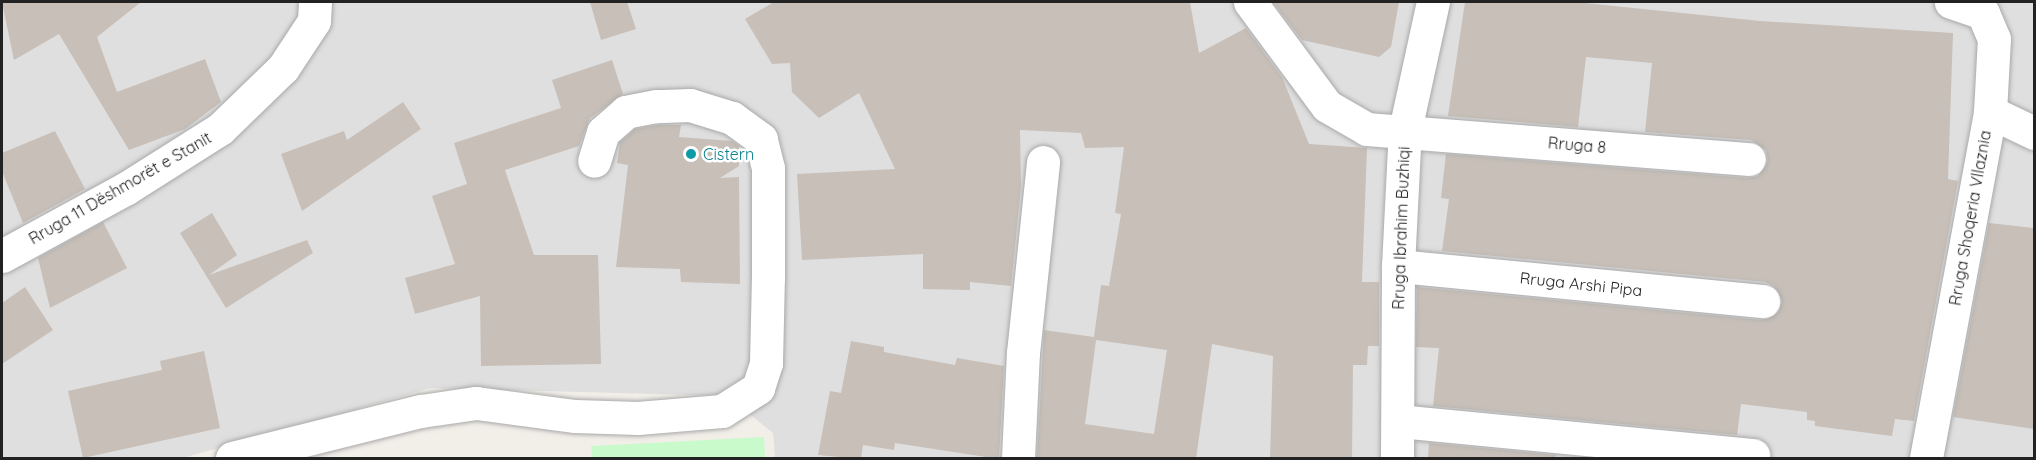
<!DOCTYPE html>
<html>
<head>
<meta charset="utf-8">
<style>
	body { margin:0 }
	#map { position:relative; width:2036px; height:460px; overflow:hidden; background:#f2efe9; font-family:Quicksand,sans-serif }
	div>[style] { position:absolute }
	.residential>* { inset:0; background:#e0dfdf }
	.park>* { inset:0; background:#c8facc; transform-origin:0 0 }
	.building>* { inset:0; background:#c7bfb8 }
	.roads { filter:drop-shadow(0 0 2px #a9a9a9) drop-shadow(0 0 2px #a9a9a9) }
	.minor>* { height:33px; margin:-16.5px; padding:0 16.5px; transform-origin:16.5px; border-radius:16.5px; background:#fff }
	.tertiary>* { height:33px; margin:-16.5px; padding:0 16.5px; transform-origin:16.5px; border-radius:16.5px; background:#fff }
	.dots>* { width:16px; height:16px; translate:-50% -50%; box-sizing:border-box; border:3px solid #fff; border-radius:50% }
	span { translate:-50% -50%; white-space:nowrap; text-align:center; line-height:1.15; -webkit-text-stroke:5px #fff; paint-order:stroke }
	.street-label { font-size:16px; color:#222 }
	.culture-label { font-size:16px; color:#0d838f }
	.left { translate:0 -50%; text-align:left }
	.frame { position:absolute; inset:0; border:3px solid #222; pointer-events:none }
</style>
</head>
<body>
<div id="map">
	<div class="residential">
		<i style="clip-path:polygon(2px 2px,2034px 2px,2034px 458px,775px 458px,773px 433px,727px 396px,430px 388px,183px 458px,2px 458px)"></i>
	</div>
	<div class="park">
		<i style="left:764px;top:437px;width:21px;height:173px;rotate:87deg"></i>
	</div>
	<div class="building">
		<i style="clip-path:polygon(2px 2px,141px 2px,97px 37px,117px 92px,205px 59px,221px 102px,185px 129px,129px 150px,59px 34px,14px 60px)"></i>
		<i style="clip-path:polygon(590px 2px,627px 2px,636px 29px,601px 40px)"></i>
		<i style="clip-path:polygon(evenodd,774px 2px,1190px 2px,1199px 53px,1246px 28px,1282px 77px,1309px 144px,1367px 148px,1362px 282px,1379px 282px,1379px 346px,1368px 346px,1367px 365px,1353px 365px,1352px 459px,1270px 459px,1273px 356px,1212px 344px,1196px 459px,1037px 459px,1044px 330px,1094px 337px,1101px 285px,1109px 286px,1121px 214px,1115px 213px,1124px 147px,1085px 148px,1081px 133px,1020px 130px,1021px 187px,1011px 286px,970px 282px,970px 290px,923px 289px,923px 254px,802px 260px,797px 174px,895px 169px,859px 93px,819px 118px,792px 92px,790px 63px,772px 64px,745px 19px,774px 2px,1096px 340px,1167px 350px,1154px 434px,1085px 424px,1096px 340px)"></i>
		<i style="clip-path:polygon(1273px 2px,1399px 2px,1391px 47px,1379px 57px,1302px 40px)"></i>
		<i style="clip-path:polygon(1465px 2px,1575px 2px,1760px 21px,1953px 33px,1948px 179px,1958px 181px,1914px 421px,1895px 419px,1892px 436px,1815px 426px,1815px 421px,1807px 420px,1807px 412px,1741px 404px,1737px 435px,1433px 406px,1439px 348px,1416px 347px,1417px 287px,1761px 320px,1778px 312px,1782px 302px,1774px 286px,1765px 282px,1442px 251px,1449px 199px,1441px 198px,1446px 154px,1748px 178px,1758px 176px,1768px 161px,1766px 150px,1751px 140px,1645px 132px,1652px 63px,1586px 57px,1578px 127px,1448px 116px)"></i>
		<i style="clip-path:polygon(612px 60px,623px 94px,590px 118px,579px 146px,505px 170px,534px 255px,598px 255px,601px 364px,481px 366px,480px 296px,415px 314px,405px 278px,455px 264px,432px 196px,467px 184px,454px 143px,561px 108px,552px 80px)"></i>
		<i style="clip-path:polygon(403px 102px,421px 129px,302px 211px,281px 154px,344px 131px,347px 140px)"></i>
		<i style="clip-path:polygon(658px 125px,681px 125px,679px 137px,732px 141px,739px 146px,739px 166px,720px 178px,739px 177px,740px 284px,681px 282px,680px 269px,616px 267px,628px 165px,617px 163px,620px 142px,635px 129px)"></i>
		<i style="clip-path:polygon(55px 131px,85px 189px,23px 223px,2px 171px,2px 153px)"></i>
		<i style="clip-path:polygon(212px 213px,237px 255px,209px 275px,307px 240px,313px 253px,226px 308px,180px 233px)"></i>
		<i style="clip-path:polygon(103px 222px,127px 268px,50px 308px,38px 258px)"></i>
		<i style="clip-path:polygon(1989px 223px,2034px 228px,2034px 429px,1953px 417px)"></i>
		<i style="clip-path:polygon(25px 287px,53px 330px,2px 364px,2px 303px)"></i>
		<i style="clip-path:polygon(851px 341px,884px 347px,884px 352px,955px 365px,957px 358px,1004px 366px,999px 459px,895px 443px,894px 450px,863px 445px,861px 459px,818px 455px,830px 391px,841px 393px)"></i>
		<i style="clip-path:polygon(204px 351px,220px 428px,83px 458px,68px 391px,162px 370px,160px 361px)"></i>
		<i style="clip-path:polygon(1429px 443px,1556px 455px,1555px 459px,1428px 459px)"></i>
	</div>
	<div class="roads">
		<div class="minor">
			<i style="left:1250px;top:2px;width:129px;rotate:53.5deg"></i>
			<i style="left:1327px;top:106px;width:46px;rotate:29.9deg"></i>
			<i style="left:1367px;top:129px;width:383px;rotate:4.5deg"></i>
			<i style="left:1990px;top:112px;width:49px;rotate:25.5deg"></i>
			<i style="left:1398px;top:266px;width:367px;rotate:5.5deg"></i>
			<i style="left:1398px;top:421px;width:357px;rotate:5.5deg"></i>
			<i style="left:232px;top:458px;width:195px;rotate:-14deg"></i>
			<i style="left:421px;top:411px;width:56px;rotate:-8.3deg"></i>
			<i style="left:476px;top:403px;width:100px;rotate:7.5deg"></i>
			<i style="left:575px;top:416px;width:63px;rotate:1.8deg"></i>
			<i style="left:638px;top:418px;width:84px;rotate:-4.8deg"></i>
			<i style="left:722px;top:411px;width:43px;rotate:-32.6deg"></i>
			<i style="left:758px;top:388px;width:26px;rotate:-72deg"></i>
			<i style="left:766px;top:363px;width:85px;rotate:-88.7deg"></i>
			<i style="left:768px;top:278px;width:110px;rotate:-90deg"></i>
			<i style="left:768px;top:168px;width:30px;rotate:-104deg"></i>
			<i style="left:761px;top:139px;width:36px;rotate:-144deg"></i>
			<i style="left:732px;top:118px;width:44px;rotate:-162.8deg"></i>
			<i style="left:690px;top:105px;width:34px;rotate:178deg"></i>
			<i style="left:656px;top:106px;width:31px;rotate:169deg"></i>
			<i style="left:626px;top:112px;width:30px;rotate:139deg"></i>
			<i style="left:603px;top:132px;width:30px;rotate:107deg"></i>
			<i style="left:1018px;top:458px;width:105px;rotate:-87.3deg"></i>
			<i style="left:1023px;top:353px;width:192px;rotate:-84deg"></i>
			<i style="left:1397px;top:458px;width:192px;rotate:-89.7deg"></i>
			<i style="left:1398px;top:266px;width:136px;rotate:-87.1deg"></i>
			<i style="left:1405px;top:130px;width:131px;rotate:-77.7deg"></i>
			<i style="left:1926px;top:458px;width:352px;rotate:-79.5deg"></i>
			<i style="left:1990px;top:112px;width:73px;rotate:-86.9deg"></i>
			<i style="left:1994px;top:39px;width:28px;rotate:-113deg"></i>
			<i style="left:1983px;top:13px;width:34px;rotate:-161deg"></i>
		</div>
		<div class="tertiary">
			<i style="left:2px;top:256px;width:140px;rotate:-28.6deg"></i>
			<i style="left:125px;top:189px;width:112px;rotate:-32.3deg"></i>
			<i style="left:220px;top:129px;width:88px;rotate:-44.1deg"></i>
			<i style="left:283px;top:68px;width:56px;rotate:-56.6deg"></i>
			<i style="left:314px;top:21px;width:19px;rotate:-87deg"></i>
		</div>
	</div>
	<div class="dots">
		<i style="left:691px;top:154px;background:#0f9aa8"></i>
	</div>
	<div class="street-label">
		<span style="left:1577px;top:145px;rotate:5deg">Rruga 8</span>
		<span style="left:120px;top:188px;rotate:-30deg">Rruga 11 Dëshmorët e Stanit</span>
		<span style="left:1970px;top:218px;rotate:-80deg">Rruga Shoqeria Vllaznia</span>
		<span style="left:1401px;top:228px;rotate:-88deg">Rruga Ibrahim Buzhiqi</span>
		<span style="left:1581px;top:284px;rotate:6deg">Rruga Arshi Pipa</span>
	</div>
	<div class="culture-label">
		<span class="left" style="left:703px;top:154px">Cistern</span>
	</div>
	<div class="frame"></div>
</div>
</body>
</html>
